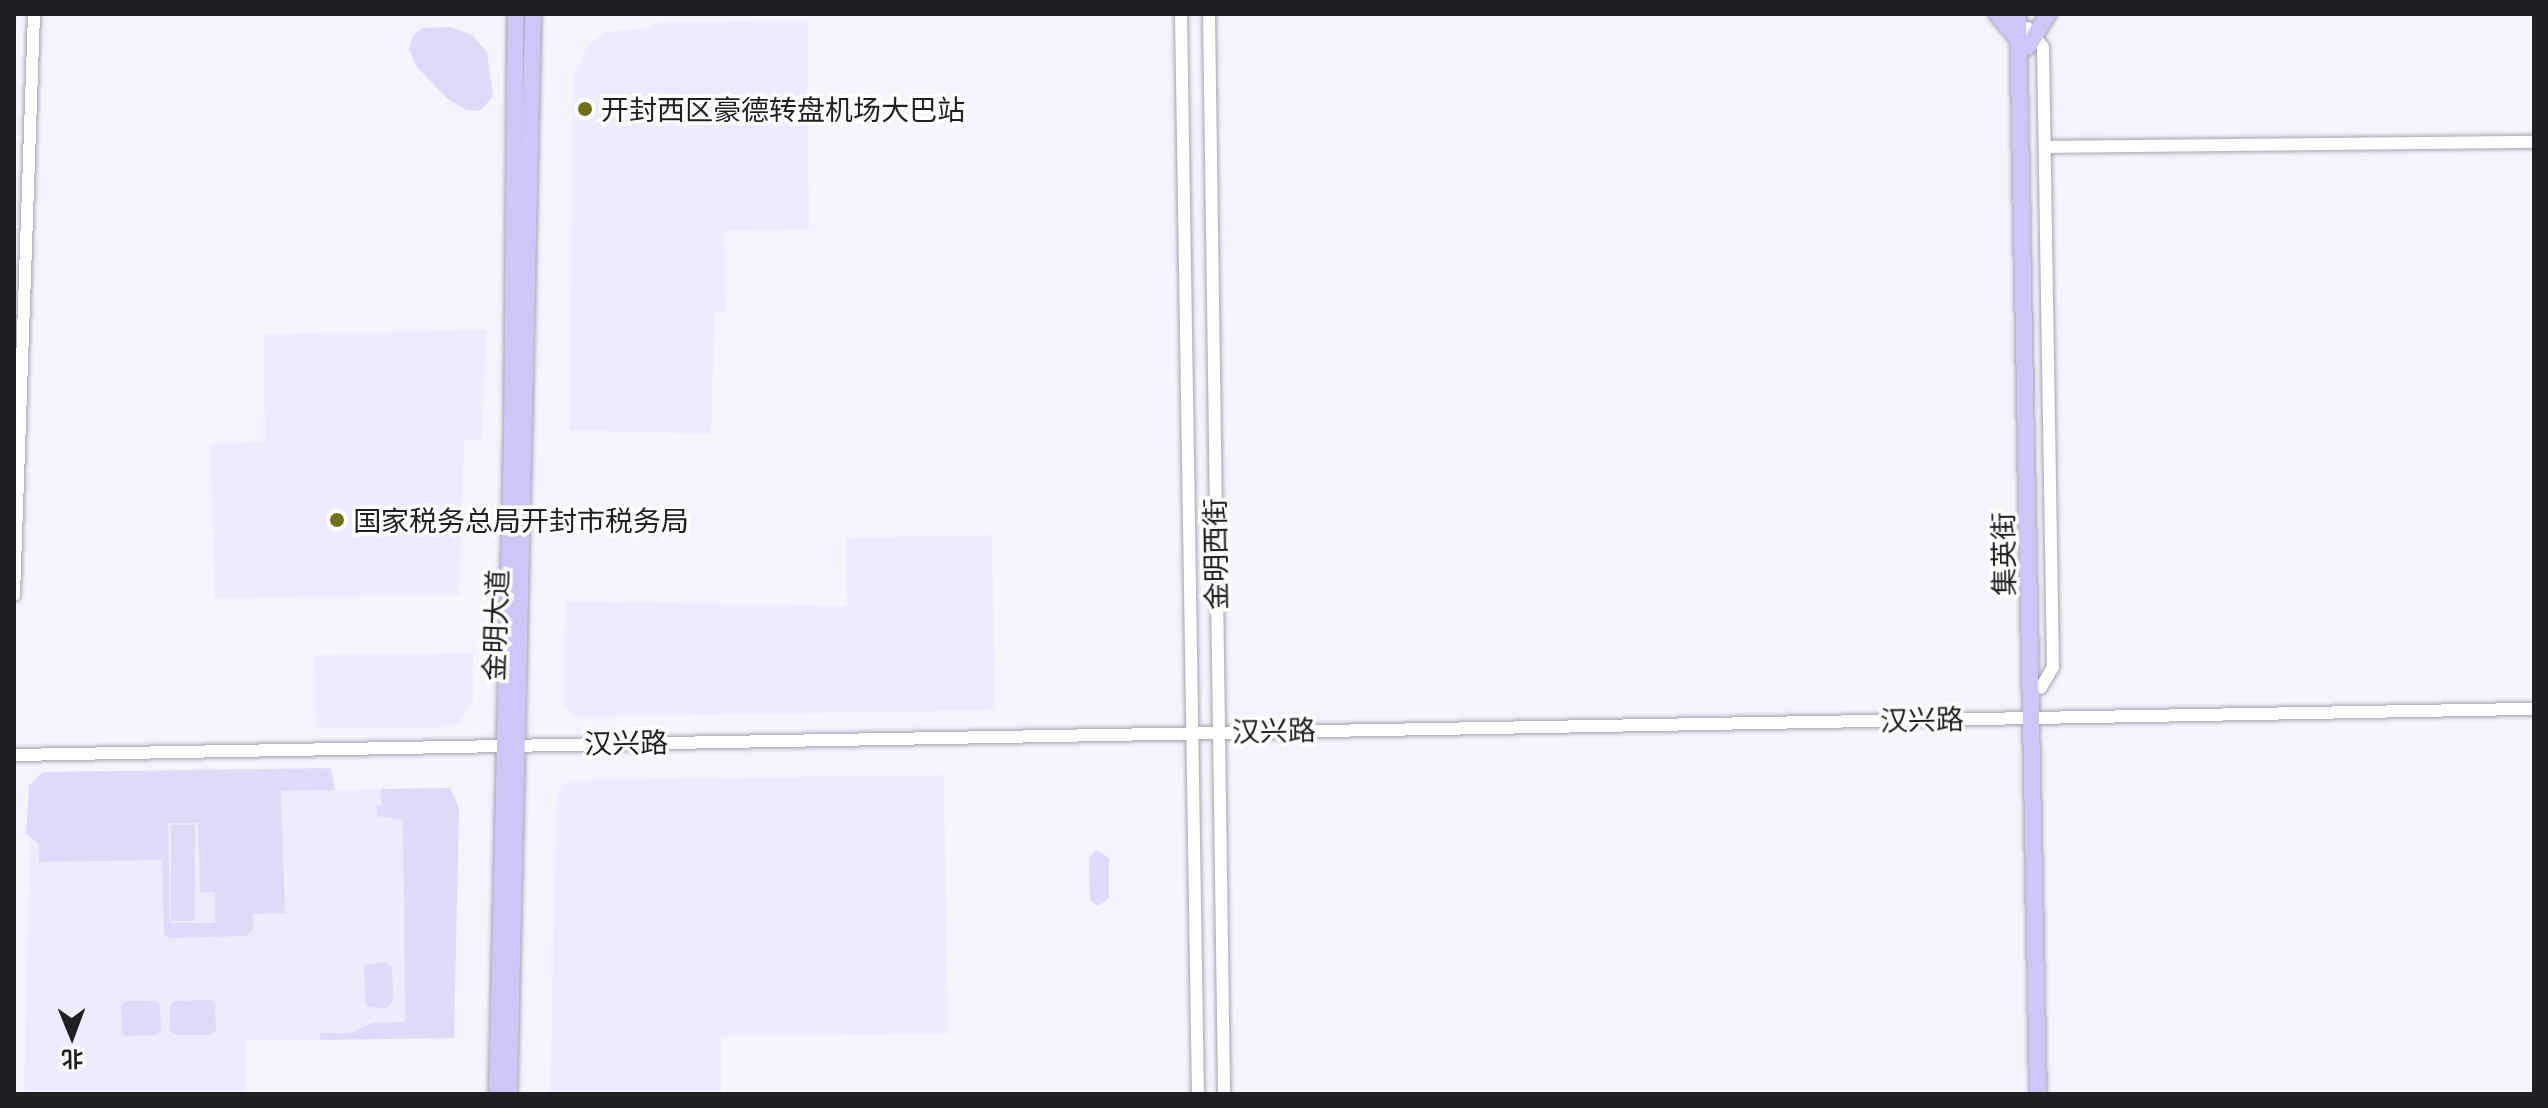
<!DOCTYPE html>
<html>
<head>
<meta charset="utf-8">
<style>
	body { margin:0 }
	#map { position:relative; width:2548px; height:1108px; overflow:hidden; background:#f5f4fd; font-family:"Open Sans","Noto Sans SC",sans-serif }
	div>[style] { position:absolute }
	.built>* { inset:0; background:#edebff }
	.green>* { inset:0; background:#dedbfa; transform-origin:0 0 }
	.roads { filter:drop-shadow(0 0 2px #a4a3af) drop-shadow(0 0 2px #a4a3af) }
	.minor>* { height:12px; margin:-6px; padding:0 6px; transform-origin:6px; border-radius:6px; background:#fff }
	.major>* { height:16px; margin:-8px; padding:0 8px; transform-origin:8px; border-radius:8px; background:#cdc6f7 }
	.dots>* { width:22px; height:22px; translate:-50% -50%; box-sizing:border-box; border:4px solid #fff; border-radius:50% }
	span { translate:-50% -50%; white-space:nowrap; text-align:center; line-height:1.15; -webkit-text-stroke:7px #fff; paint-order:stroke }
	.poi-label { font-size:28px; color:#201f24 }
	.left { translate:0 -50%; text-align:left }
	.street-label { font-size:28px; color:#201f24 }
	.frame { position:absolute; inset:0; border:16px solid #201f24; pointer-events:none }
	.north { position:absolute; left:32px; top:996px; width:80px; height:80px; -webkit-text-stroke:6px #fff; paint-order:stroke; rotate:179deg; font-size:22px; font-weight:700; line-height:32px; text-align:center; color:#201f24 }
	.north::after { content:''; display:block; margin:auto; width:28px; height:36px; background:#201f24; clip-path:polygon(50% 0,100% 100%,50% 72%,0 100%) }
</style>
</head>
<body>
<div id="map">
	<div class="built">
		<i style="clip-path:polygon(808px 20px,809px 229px,724px 231px,725px 311px,715px 311px,711px 434px,570px 430px,573px 77px,588px 45px,606px 32px,651px 28px,652px 23px)"></i>
		<i style="clip-path:polygon(486px 330px,482px 439px,464px 440px,459px 595px,215px 598px,210px 444px,265px 442px,264px 334px)"></i>
		<i style="clip-path:polygon(992px 535px,995px 710px,576px 717px,564px 706px,565px 601px,847px 606px,846px 538px)"></i>
		<i style="clip-path:polygon(473px 653px,473px 699px,458px 723px,448px 727px,316px 729px,315px 655px)"></i>
		<i style="clip-path:polygon(944px 775px,948px 1034px,721px 1036px,721px 1094px,550px 1094px,557px 793px,564px 783px,571px 780px)"></i>
		<i style="clip-path:polygon(450px 788px,459px 808px,454px 1038px,245px 1040px,246px 1094px,24px 1094px,31px 802px,37px 795px)"></i>
	</div>
	<div class="green">
		<i style="clip-path:polygon(451px 27px,472px 35px,487px 52px,493px 96px,480px 111px,467px 110px,449px 100px,417px 67px,409px 49px,413px 36px,422px 28px)"></i>
		<i style="clip-path:polygon(evenodd,331px 768px,335px 790px,281px 791px,285px 913px,253px 914px,253px 929px,246px 936px,168px 938px,164px 934px,162px 860px,39px 862px,39px 844px,26px 834px,29px 785px,43px 772px,331px 768px,168px 823px,198px 823px,200px 893px,215px 892px,215px 923px,170px 923px,168px 823px)"></i>
		<i style="clip-path:polygon(450px 788px,459px 808px,454px 1038px,320px 1040px,320px 1033px,350px 1033px,373px 1023px,405px 1022px,403px 820px,377px 816px,376px 806px,382px 805px,381px 789px)"></i>
		<i style="left:171px;top:825px;width:24px;height:96px"></i>
		<i style="clip-path:polygon(1096px 850px,1109px 858px,1109px 899px,1098px 906px,1090px 900px,1089px 858px)"></i>
		<i style="clip-path:polygon(386px 962px,392px 967px,393px 1001px,386px 1009px,369px 1007px,365px 1004px,364px 965px)"></i>
		<i style="clip-path:polygon(211px 1000px,215px 1004px,216px 1030px,211px 1035px,175px 1035px,170px 1031px,170px 1005px,174px 1001px)"></i>
		<i style="clip-path:polygon(126px 1001px,156px 1001px,160px 1005px,161px 1031px,155px 1035px,125px 1036px,122px 1032px,121px 1005px)"></i>
	</div>
	<div class="roads">
		<div class="minor">
			<i style="left:1181px;top:14px;width:1080px;rotate:89.1deg"></i>
			<i style="left:1209px;top:14px;width:1080px;rotate:89.2deg"></i>
			<i style="left:2028px;top:28px;width:24px;rotate:52deg"></i>
			<i style="left:2043px;top:47px;width:620px;rotate:89.08deg"></i>
			<i style="left:2053px;top:667px;width:24px;rotate:120deg"></i>
			<i style="left:2045px;top:147px;width:489px;rotate:-0.6deg"></i>
			<i style="left:14px;top:595px;width:581px;rotate:-88.03deg"></i>
			<i style="left:14px;top:755px;width:2520px;rotate:-1.05deg"></i>
		</div>
		<div class="major">
			<i style="left:1997px;top:14px;width:34px;rotate:50deg"></i>
			<i style="left:2018px;top:14px;width:1080px;rotate:88.94deg"></i>
			<i style="left:2028px;top:47px;width:39px;rotate:-59deg"></i>
			<i style="left:497px;top:1094px;width:661px;rotate:-88.7deg"></i>
			<i style="left:512px;top:433px;width:419px;rotate:-89.5deg"></i>
			<i style="left:509px;top:1094px;width:1080px;rotate:-88.73deg"></i>
		</div>
	</div>
	<div class="dots">
		<i style="left:585px;top:109px;background:#707116"></i>
		<i style="left:337px;top:520px;background:#707116"></i>
	</div>
	<div class="poi-label">
		<span class="left" style="left:601px;top:109px">开封西区豪德转盘机场大巴站</span>
		<span class="left" style="left:353px;top:520px">国家税务总局开封市税务局</span>
	</div>
	<div class="street-label">
		<span style="left:1215px;top:554px;rotate:-91deg">金明西街</span>
		<span style="left:2003px;top:554px;rotate:-91deg">集英街</span>
		<span style="left:495px;top:625px;rotate:-88deg">金明大道</span>
		<span style="left:1922px;top:719px;rotate:-1deg">汉兴路</span>
		<span style="left:1274px;top:730px;rotate:-1deg">汉兴路</span>
		<span style="left:626px;top:742px;rotate:-1deg">汉兴路</span>
	</div>
	<div class="frame"></div>
	<div class="north">北</div>
</div>
</body>
</html>
